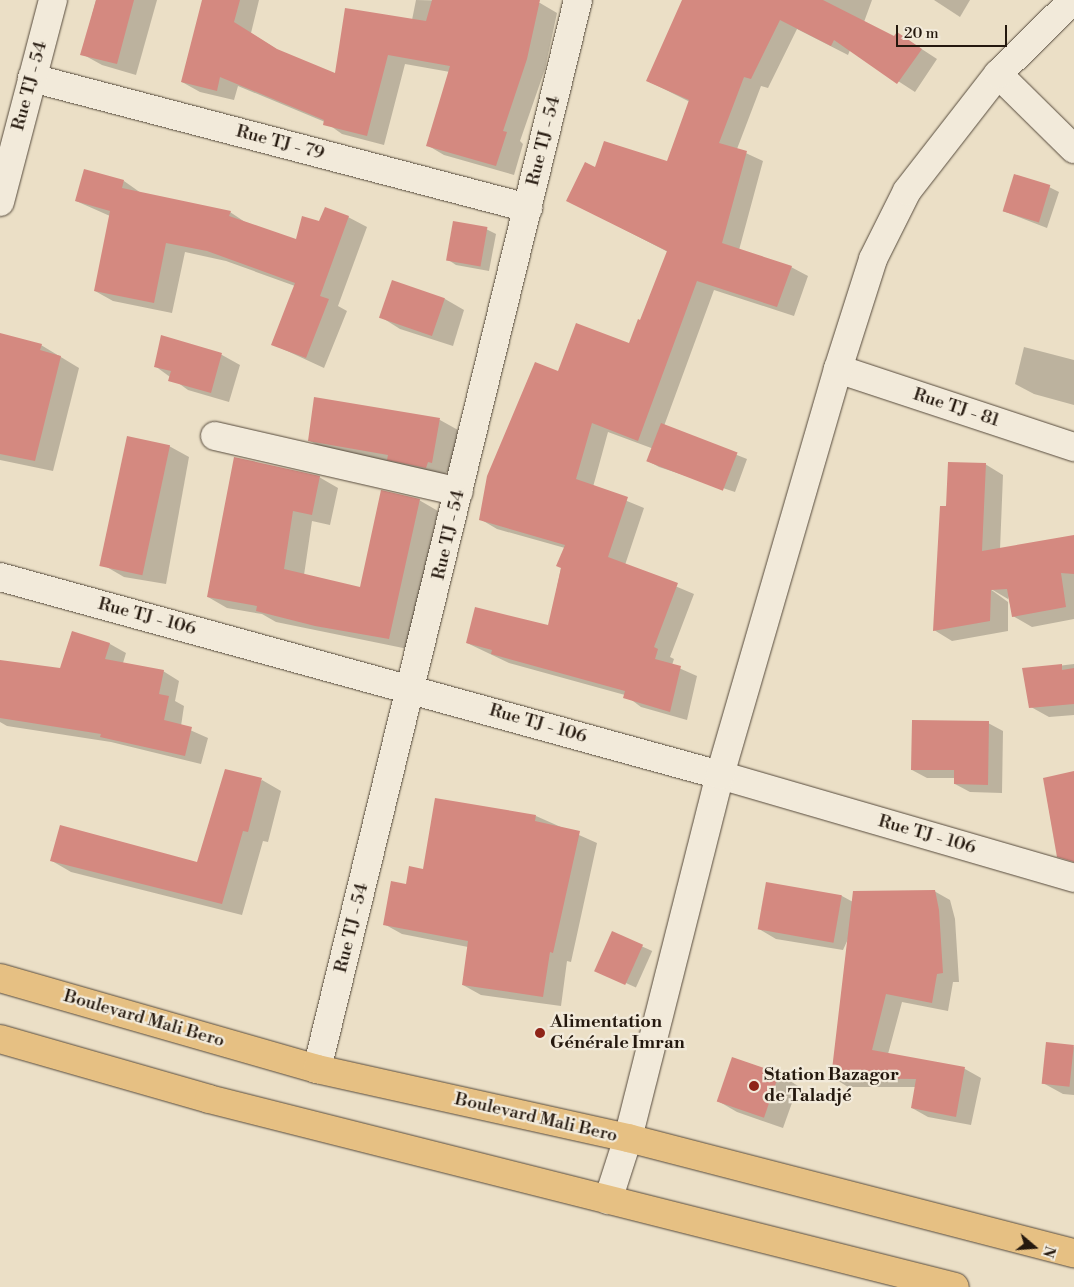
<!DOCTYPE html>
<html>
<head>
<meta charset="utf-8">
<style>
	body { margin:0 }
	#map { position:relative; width:1074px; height:1287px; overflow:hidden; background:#ebdfc6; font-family:"Libre Bodoni",serif }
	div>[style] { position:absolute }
	.shadow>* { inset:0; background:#0003; transform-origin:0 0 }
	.building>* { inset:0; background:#d48980; transform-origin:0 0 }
	.roads { filter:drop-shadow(0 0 1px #564a3c) drop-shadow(0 0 1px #564a3c) }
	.minor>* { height:28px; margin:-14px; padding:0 14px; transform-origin:14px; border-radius:14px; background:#f2eada }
	.major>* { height:28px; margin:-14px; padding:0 14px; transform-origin:14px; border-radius:14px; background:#e6c083 }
	.dots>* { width:14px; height:14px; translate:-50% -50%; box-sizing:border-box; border:2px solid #f2eada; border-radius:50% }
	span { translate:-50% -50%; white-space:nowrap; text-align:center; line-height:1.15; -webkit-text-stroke:4.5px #f2eada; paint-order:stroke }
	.street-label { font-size:18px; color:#24180e }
	.poi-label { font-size:18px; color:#24180e; font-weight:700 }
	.left { translate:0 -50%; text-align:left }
	.north { position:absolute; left:1009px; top:1222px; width:50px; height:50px; -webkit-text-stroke:4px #f2eada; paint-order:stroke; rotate:108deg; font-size:14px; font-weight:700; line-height:20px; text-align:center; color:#24180e }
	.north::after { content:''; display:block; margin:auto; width:18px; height:22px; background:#24180e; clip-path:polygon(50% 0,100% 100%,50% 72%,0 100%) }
	.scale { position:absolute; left:896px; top:25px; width:111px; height:22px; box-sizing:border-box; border:2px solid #24180e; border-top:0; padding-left:6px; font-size:15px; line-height:18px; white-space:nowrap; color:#24180e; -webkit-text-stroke:4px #f2eada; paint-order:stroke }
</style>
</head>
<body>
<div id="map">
	<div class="shadow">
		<i style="clip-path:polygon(96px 0,157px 0,136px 75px,102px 65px,82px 54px)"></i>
		<i style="clip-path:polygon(203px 0,259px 0,251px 33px,281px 52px,336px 75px,412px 20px,416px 0,540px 3px,557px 13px,545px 69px,520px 141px,523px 144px,514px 175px,444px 155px,427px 145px,450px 72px,405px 64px,384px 145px,342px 134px,325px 122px,238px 86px,234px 100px,200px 92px,182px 82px)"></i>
		<i style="clip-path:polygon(684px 0,872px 0,864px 22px,894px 38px,897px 33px,937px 59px,915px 92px,850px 50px,848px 55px,797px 29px,768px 88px,761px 86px,737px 149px,763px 161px,739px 250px,791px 267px,808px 276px,794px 316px,714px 290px,664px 426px,747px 459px,735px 492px,659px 467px,650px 462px,654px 449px,608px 432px,593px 487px,644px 508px,625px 565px,694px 594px,670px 657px,674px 659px,672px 665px,697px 676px,687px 720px,641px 707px,625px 695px,509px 663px,467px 643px,549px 627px,565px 548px,497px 529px,480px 519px,558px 372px,630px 345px,641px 322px,668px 252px,567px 200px,595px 168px,668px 163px,690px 102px,648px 81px)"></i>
		<i style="clip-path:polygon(934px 0,970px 0,960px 17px)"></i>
		<i style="clip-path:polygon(124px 181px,141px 193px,230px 212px,248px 224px,297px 241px,320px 223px,348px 217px,367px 227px,338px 306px,347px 311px,324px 368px,272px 344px,295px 286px,226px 261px,185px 252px,172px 313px,113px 301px,95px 291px,110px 216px,76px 201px)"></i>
		<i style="clip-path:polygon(1049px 187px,1059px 192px,1047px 228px,1003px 211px)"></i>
		<i style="clip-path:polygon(486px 229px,496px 234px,489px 271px,456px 265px,447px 259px)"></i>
		<i style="clip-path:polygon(445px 299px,464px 310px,453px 346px,400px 329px,381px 317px)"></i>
		<i style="clip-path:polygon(0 334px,41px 345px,79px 368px,53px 471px,0 460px)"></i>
		<i style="clip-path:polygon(162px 337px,222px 355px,240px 365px,229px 402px,188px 390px,155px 366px)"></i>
		<i style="clip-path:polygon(1024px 347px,1074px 360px,1074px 405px,1034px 394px,1015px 384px)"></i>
		<i style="clip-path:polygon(440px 420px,458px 430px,450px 472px,446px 472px,445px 478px,407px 469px,396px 463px,328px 451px,310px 441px)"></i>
		<i style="clip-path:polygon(169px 446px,189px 457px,166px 584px,124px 577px,105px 566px)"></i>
		<i style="clip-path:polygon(985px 464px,1003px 475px,1000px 550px,1074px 537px,1074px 619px,1032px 627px,1013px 616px,1008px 596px,1008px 599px,986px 586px,1008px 602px,1008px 631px,952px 641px,934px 630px,947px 507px)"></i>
		<i style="clip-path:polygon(319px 477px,338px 488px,330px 525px,312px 521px,304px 575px,361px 588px,419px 500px,438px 511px,408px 649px,276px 622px,262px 614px,227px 608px,208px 597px)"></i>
		<i style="clip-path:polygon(72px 632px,110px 644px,126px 653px,123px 663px,163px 671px,179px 681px,175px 701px,184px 706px,181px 726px,208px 738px,201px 764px,111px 742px,7px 726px,0 722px,0 661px,61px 670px)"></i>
		<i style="clip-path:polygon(1074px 664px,1074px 715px,1049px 717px,1031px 707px,1024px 670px)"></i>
		<i style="clip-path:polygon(988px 723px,1003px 731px,1002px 793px,970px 792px,955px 784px,955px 778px,927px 778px,912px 770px)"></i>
		<i style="clip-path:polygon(262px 780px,281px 791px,268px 842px,263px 841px,242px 915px,71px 872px,52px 861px,198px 864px)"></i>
		<i style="clip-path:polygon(536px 816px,597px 843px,571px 962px,567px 961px,561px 1006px,481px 995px,463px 985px,468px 947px,402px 934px,384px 924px,407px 886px,424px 871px)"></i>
		<i style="clip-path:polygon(767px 884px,842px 896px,853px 902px,934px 891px,950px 900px,955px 919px,959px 982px,953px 982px,948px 1011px,902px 1002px,888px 1054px,965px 1069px,981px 1078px,971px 1125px,928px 1117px,912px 1108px,916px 1087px,848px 1087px,832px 1077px,848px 939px,843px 950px,776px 939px,759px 929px)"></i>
		<i style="left:612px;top:933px;width:44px;height:40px;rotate:24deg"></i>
		<i style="clip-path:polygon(1074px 1046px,1074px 1095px,1063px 1094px,1043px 1083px)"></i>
		<i style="clip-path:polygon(733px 1058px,779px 1074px,798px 1086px,783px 1128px,737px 1112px,718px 1101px)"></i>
	</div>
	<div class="building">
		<i style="clip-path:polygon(96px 0,134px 0,117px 64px,80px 55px)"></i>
		<i style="clip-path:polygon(202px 0,240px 0,234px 22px,277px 49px,335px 73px,345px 8px,426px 21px,432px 0,540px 0,527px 59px,503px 131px,507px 132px,496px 166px,426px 146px,450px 66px,388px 55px,367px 136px,323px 125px,324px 120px,220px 77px,217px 91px,181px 82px)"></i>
		<i style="clip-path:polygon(682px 0,823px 0,894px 36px,897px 32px,922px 49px,897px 84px,834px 40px,831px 46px,780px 20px,751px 79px,744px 77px,719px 143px,747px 151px,722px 243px,792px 266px,777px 307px,697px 281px,638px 441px,592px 423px,576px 479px,628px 497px,608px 557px,678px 583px,654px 647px,658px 649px,655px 659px,681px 666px,670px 712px,623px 698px,625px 691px,491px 654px,492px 650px,466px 643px,475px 607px,548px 625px,561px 568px,556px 566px,565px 545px,479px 520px,487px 476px,535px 362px,558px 371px,576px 323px,629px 343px,638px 319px,640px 320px,667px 251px,566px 201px,585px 162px,595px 167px,604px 141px,667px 161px,689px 100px,646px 81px)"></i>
		<i style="clip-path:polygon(84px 169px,124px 180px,122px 188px,231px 211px,229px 216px,296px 239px,302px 216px,319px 221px,325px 207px,349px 216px,320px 296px,329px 299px,306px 358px,271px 345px,295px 283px,207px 251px,166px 243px,154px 303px,94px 291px,110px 211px,75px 201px)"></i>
		<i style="left:1014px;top:174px;width:38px;height:39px;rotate:17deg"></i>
		<i style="left:453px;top:221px;width:35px;height:40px;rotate:10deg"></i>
		<i style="left:392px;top:280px;width:56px;height:40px;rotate:19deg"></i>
		<i style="clip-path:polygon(0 333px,42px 344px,40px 350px,61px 356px,35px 461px,0 454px)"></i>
		<i style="clip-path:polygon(161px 335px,222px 353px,211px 393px,168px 381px,171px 371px,154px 367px)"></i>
		<i style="clip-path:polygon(314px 397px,440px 418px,432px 463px,428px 462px,426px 468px,387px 460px,388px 455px,308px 441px)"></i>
		<i style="left:661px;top:423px;width:82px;height:41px;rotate:21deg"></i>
		<i style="left:127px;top:436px;width:44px;height:133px;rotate:12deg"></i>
		<i style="clip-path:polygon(234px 457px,320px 476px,312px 515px,293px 511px,284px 569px,360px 587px,381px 490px,420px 499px,389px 639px,315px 626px,256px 611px,257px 606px,207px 597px)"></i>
		<i style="clip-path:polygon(948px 462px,986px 463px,982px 551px,1074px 535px,1074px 574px,1061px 573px,1066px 607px,1012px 617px,1007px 589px,991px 590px,990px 621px,933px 631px,940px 506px,946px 506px)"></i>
		<i style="clip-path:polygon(72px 631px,110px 643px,105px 659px,164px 670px,159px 694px,169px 696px,164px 720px,192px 727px,185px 756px,100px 737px,101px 734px,0 718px,0 660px,60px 668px)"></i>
		<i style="clip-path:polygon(1062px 664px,1062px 670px,1074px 668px,1074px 704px,1029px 708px,1022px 668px)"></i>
		<i style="clip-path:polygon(912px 720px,989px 721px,988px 785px,954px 784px,954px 770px,911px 770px)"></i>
		<i style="clip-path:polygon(225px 769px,262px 778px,248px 832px,243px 831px,222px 904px,50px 861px,60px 825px,197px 862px)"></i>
		<i style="clip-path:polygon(1074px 771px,1074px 862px,1057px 857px,1043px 778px)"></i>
		<i style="clip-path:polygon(435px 798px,536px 815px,535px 821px,580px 831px,553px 953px,550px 952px,543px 997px,462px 985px,468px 941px,383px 925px,391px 881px,406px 884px,409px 866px,423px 869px)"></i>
		<i style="left:766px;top:882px;width:77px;height:48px;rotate:10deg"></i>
		<i style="clip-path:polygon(935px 890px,939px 910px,943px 973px,937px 974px,932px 1003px,886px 994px,872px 1050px,965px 1067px,956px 1117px,911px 1108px,916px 1079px,831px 1078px,853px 891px)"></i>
		<i style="left:612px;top:931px;width:34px;height:44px;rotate:24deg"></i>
		<i style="left:1046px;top:1042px;width:28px;height:42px;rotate:6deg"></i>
		<i style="left:732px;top:1057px;width:50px;height:47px;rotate:19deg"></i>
	</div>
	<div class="roads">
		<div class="minor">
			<i style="left:998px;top:74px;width:107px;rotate:44.6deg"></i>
			<i style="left:32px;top:78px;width:513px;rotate:14.69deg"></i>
			<i style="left:0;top:202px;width:209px;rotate:-75.3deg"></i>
			<i style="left:838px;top:369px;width:249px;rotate:18.3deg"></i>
			<i style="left:215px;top:436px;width:250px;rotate:12.9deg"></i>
			<i style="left:0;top:577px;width:747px;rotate:15.38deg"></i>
			<i style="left:720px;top:775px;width:369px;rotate:16.2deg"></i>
			<i style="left:317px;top:1069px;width:1100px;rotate:-76.28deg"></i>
			<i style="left:608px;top:1200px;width:65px;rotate:-72.1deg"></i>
			<i style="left:628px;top:1138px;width:374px;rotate:-75.8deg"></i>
			<i style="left:720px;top:775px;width:423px;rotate:-73.8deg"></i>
			<i style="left:838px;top:369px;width:115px;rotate:-72.3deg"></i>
			<i style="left:873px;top:259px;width:76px;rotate:-63.4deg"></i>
			<i style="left:907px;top:191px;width:148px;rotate:-52.1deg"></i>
			<i style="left:998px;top:74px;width:105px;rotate:-44.6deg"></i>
		</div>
		<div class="major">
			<i style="left:0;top:978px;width:330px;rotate:16deg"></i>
			<i style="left:317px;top:1069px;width:319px;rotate:12.5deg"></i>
			<i style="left:628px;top:1138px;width:461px;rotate:14.5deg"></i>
			<i style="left:0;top:1039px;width:217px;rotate:16deg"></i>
			<i style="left:209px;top:1099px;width:769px;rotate:14.14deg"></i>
		</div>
	</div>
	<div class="dots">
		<i style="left:540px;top:1033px;background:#8f2418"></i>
		<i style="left:754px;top:1086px;background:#8f2418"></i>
	</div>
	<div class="street-label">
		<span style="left:30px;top:86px;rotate:-75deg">Rue TJ - 54</span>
		<span style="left:544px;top:141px;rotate:-76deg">Rue TJ - 54</span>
		<span style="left:280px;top:143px;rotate:15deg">Rue TJ - 79</span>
		<span style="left:956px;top:408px;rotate:18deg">Rue TJ - 81</span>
		<span style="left:449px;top:535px;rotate:-77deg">Rue TJ - 54</span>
		<span style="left:147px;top:617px;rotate:15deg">Rue TJ - 106</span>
		<span style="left:538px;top:724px;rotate:16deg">Rue TJ - 106</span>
		<span style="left:927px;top:835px;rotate:16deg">Rue TJ - 106</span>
		<span style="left:352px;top:928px;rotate:-76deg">Rue TJ - 54</span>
		<span style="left:144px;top:1019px;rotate:16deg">Boulevard Mali Bero</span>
		<span style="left:536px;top:1118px;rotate:13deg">Boulevard Mali Bero</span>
	</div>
	<div class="poi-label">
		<span class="left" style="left:550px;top:1033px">Alimentation<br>Générale Imran</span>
		<span class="left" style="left:764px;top:1086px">Station Bazagor<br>de Taladjé</span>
	</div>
	<div class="north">N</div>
	<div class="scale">20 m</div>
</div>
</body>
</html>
